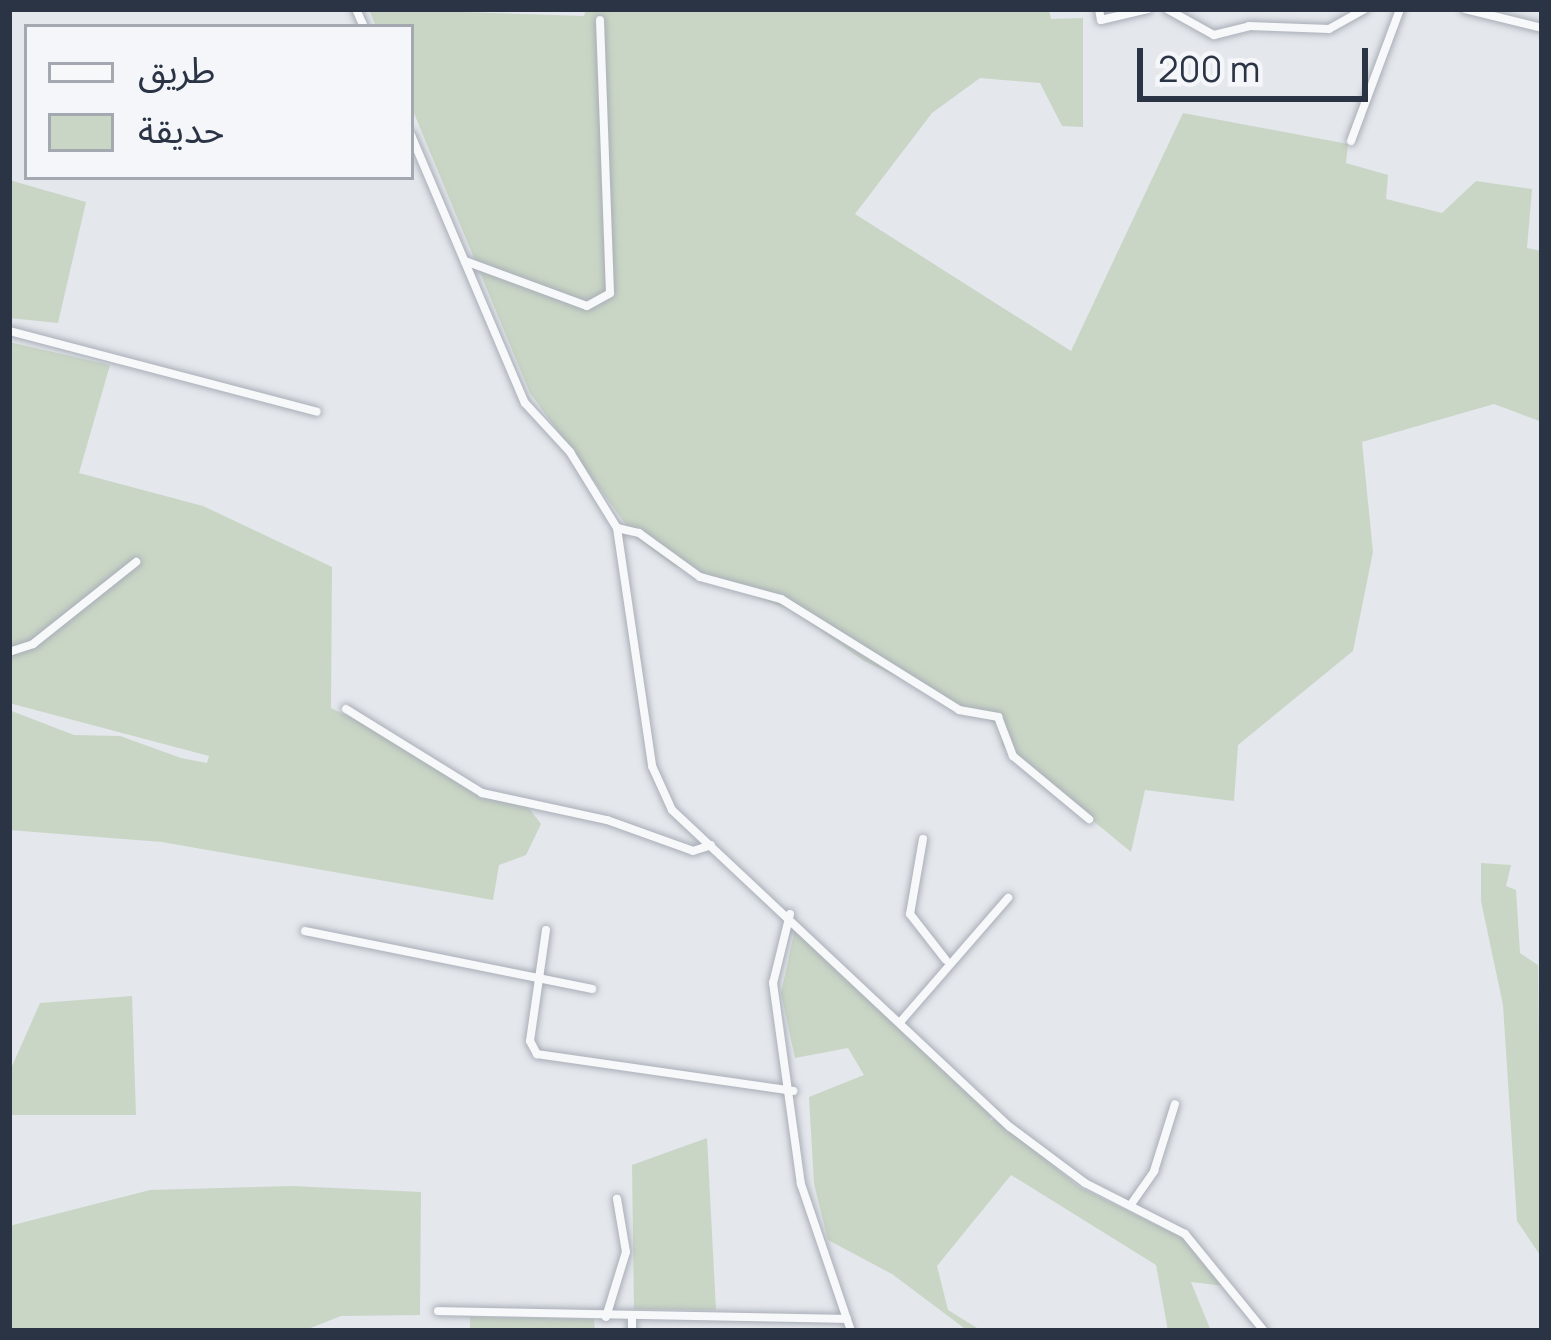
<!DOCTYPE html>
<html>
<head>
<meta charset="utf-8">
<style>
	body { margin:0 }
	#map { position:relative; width:1551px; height:1340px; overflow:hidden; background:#e4e7ec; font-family:Manrope,"Noto Sans Arabic",sans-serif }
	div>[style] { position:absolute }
	.green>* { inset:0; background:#c9d6c5 }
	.roads { filter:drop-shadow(0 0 3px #a9aeb7) drop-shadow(0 0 3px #a9aeb7) }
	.minor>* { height:8px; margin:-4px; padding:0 4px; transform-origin:4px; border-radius:4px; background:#f7f8fa }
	span { translate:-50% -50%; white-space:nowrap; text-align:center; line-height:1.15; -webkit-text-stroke:10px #f4f6f9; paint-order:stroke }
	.frame { position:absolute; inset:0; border:12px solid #2b3445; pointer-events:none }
	.legend { position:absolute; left:24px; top:24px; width:390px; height:156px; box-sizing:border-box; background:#f4f6f9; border:3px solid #a4a8b1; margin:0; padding:15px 21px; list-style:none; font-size:36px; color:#2b3445 }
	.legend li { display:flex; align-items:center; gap:24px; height:60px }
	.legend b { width:60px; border:3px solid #a4a8b1 }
	.scale { position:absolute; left:1137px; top:48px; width:231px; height:54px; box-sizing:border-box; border:6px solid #2b3445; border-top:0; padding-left:15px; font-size:36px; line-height:42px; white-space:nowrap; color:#2b3445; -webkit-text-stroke:9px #f4f6f9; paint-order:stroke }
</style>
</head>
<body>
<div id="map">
	<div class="green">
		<i style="clip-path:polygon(369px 9px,584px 16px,586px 9px,1049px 9px,1051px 19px,1083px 18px,1083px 127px,1062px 126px,1040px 83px,980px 78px,932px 113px,855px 214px,1071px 351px,1183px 113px,1348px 144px,1346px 163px,1388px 175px,1386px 199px,1442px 213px,1476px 181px,1532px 189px,1527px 248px,1542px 251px,1542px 422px,1494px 404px,1362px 442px,1373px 552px,1353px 651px,1238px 745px,1234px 801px,1145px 790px,1131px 852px,1002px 746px,999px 725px,864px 661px,793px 611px,674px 566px,635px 537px,530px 393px,411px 106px,411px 27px,376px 27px)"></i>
		<i style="clip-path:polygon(9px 180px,86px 202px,58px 323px,9px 318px)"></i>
		<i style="clip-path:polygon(9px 342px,110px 365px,79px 473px,203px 506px,332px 567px,331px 708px,416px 749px,473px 793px,528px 807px,541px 824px,526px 855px,499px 865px,493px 900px,162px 842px,9px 830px,9px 710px,74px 735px,120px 736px,181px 758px,207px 763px,209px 756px,9px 703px)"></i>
		<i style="clip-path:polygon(1481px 863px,1511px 865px,1506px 886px,1516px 890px,1520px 953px,1538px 965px,1542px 1258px,1517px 1221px,1503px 1005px,1481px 901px)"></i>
		<i style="clip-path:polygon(795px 929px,993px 1113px,989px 1121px,996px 1118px,1079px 1187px,1183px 1238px,1233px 1287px,1191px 1282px,1211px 1331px,1168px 1331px,1156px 1265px,1011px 1175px,937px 1266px,948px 1310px,982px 1331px,968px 1331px,892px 1274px,828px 1240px,814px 1184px,809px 1097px,864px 1075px,848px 1048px,795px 1058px,781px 993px)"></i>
		<i style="clip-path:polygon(132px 996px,136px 1115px,9px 1115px,9px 1073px,40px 1003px)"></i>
		<i style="clip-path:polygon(707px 1138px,716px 1310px,634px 1309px,632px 1165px)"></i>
		<i style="clip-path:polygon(292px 1186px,421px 1192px,420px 1315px,341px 1316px,303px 1331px,9px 1331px,9px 1226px,150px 1190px)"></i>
		<i style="clip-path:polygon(470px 1317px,594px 1319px,595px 1331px,470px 1331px)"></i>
	</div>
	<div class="roads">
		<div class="minor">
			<i style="left:356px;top:9px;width:20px;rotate:66deg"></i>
			<i style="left:1099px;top:9px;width:11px;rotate:80deg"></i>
			<i style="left:1101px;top:20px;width:48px;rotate:-13.2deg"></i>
			<i style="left:1167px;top:9px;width:54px;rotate:29deg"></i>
			<i style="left:1214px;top:35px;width:36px;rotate:-14deg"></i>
			<i style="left:1249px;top:26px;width:80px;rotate:2.1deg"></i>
			<i style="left:1329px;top:29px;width:41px;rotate:-29.1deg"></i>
			<i style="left:1465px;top:9px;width:79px;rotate:13.9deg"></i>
			<i style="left:411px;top:135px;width:291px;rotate:67deg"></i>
			<i style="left:525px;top:403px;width:67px;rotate:47.4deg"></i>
			<i style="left:570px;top:452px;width:89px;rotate:58.3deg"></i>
			<i style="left:617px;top:528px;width:241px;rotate:81.6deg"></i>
			<i style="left:652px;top:766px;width:48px;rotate:65.6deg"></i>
			<i style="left:672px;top:810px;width:463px;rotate:43.2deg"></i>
			<i style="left:1010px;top:1127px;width:94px;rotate:36.7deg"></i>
			<i style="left:1085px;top:1183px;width:112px;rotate:27deg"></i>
			<i style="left:1185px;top:1234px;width:125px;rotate:50.8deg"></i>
			<i style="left:1351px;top:141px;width:141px;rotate:-69.6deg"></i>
			<i style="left:465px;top:261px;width:130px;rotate:20.2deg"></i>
			<i style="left:587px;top:306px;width:26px;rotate:-29deg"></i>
			<i style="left:610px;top:293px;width:273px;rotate:-92.1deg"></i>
			<i style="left:9px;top:331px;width:318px;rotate:14.7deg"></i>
			<i style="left:617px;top:528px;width:23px;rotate:13deg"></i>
			<i style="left:639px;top:533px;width:75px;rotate:35.8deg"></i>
			<i style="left:700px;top:577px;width:84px;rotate:15.2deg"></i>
			<i style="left:781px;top:599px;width:210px;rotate:31.9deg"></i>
			<i style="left:959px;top:710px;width:40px;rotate:10deg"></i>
			<i style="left:998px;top:717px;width:42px;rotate:69deg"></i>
			<i style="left:1013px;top:756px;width:99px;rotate:39.7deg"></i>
			<i style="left:9px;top:652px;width:25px;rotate:-18deg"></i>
			<i style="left:33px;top:644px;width:132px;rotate:-38.5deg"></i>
			<i style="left:346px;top:709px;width:160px;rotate:31.7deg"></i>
			<i style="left:482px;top:793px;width:128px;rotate:12.2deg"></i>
			<i style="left:607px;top:820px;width:91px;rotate:19.8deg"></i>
			<i style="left:693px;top:851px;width:19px;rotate:-18deg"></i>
			<i style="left:923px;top:839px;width:76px;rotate:99.8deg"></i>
			<i style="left:910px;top:914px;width:58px;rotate:52deg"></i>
			<i style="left:790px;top:914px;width:71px;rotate:103.8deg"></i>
			<i style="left:773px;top:983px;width:203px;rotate:82.1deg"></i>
			<i style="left:801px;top:1184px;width:155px;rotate:71.2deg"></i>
			<i style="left:546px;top:930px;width:112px;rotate:98.2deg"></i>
			<i style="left:530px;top:1041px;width:15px;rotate:62deg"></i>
			<i style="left:537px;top:1054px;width:259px;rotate:8.2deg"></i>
			<i style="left:305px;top:931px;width:293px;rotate:11.4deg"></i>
			<i style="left:902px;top:1020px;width:162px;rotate:-49deg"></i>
			<i style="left:1132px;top:1203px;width:39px;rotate:-55deg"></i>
			<i style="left:1154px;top:1171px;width:70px;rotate:-72.6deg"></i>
			<i style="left:438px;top:1311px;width:409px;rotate:1.1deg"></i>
			<i style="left:606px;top:1317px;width:68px;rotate:-72.9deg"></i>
			<i style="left:626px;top:1252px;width:54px;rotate:-99.6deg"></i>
			<i style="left:632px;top:1318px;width:13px;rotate:90deg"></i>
		</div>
	</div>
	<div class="frame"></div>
	<ul class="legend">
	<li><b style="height:15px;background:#f7f8fa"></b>طريق</li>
	<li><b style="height:33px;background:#c9d6c5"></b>حديقة</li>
	</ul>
	<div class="scale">200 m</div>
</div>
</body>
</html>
